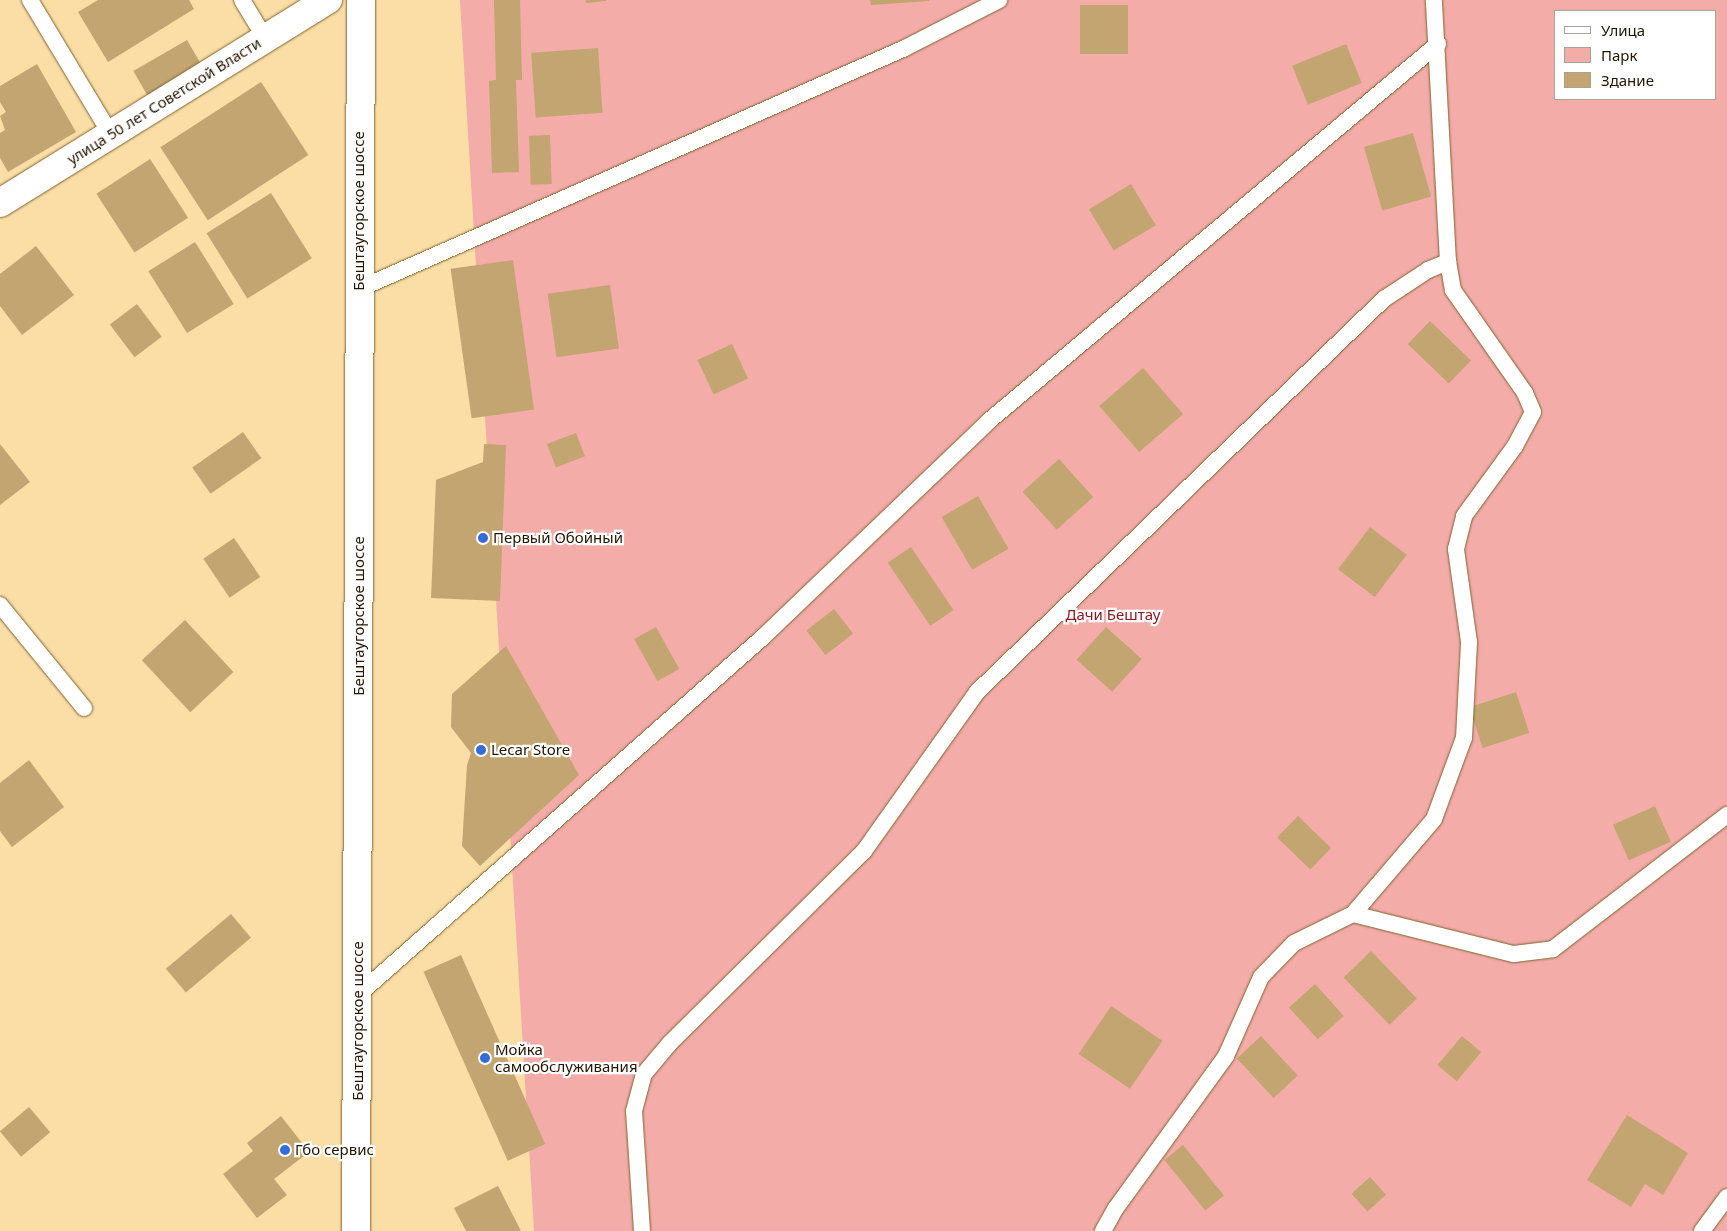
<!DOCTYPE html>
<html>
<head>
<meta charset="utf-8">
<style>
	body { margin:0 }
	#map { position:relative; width:1727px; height:1231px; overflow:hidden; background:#fbdda6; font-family:"Noto Sans",sans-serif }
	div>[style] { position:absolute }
	.green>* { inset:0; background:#f4aca9 }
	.building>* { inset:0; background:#c2a570; transform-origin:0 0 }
	.roads { filter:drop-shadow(0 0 1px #7e632f) drop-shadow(0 0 1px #7e632f) }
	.lane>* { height:16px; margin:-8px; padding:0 8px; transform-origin:8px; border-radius:8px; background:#fff }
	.street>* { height:28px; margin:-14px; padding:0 14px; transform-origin:14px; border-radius:14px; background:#fff }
	.secondary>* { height:28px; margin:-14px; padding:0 14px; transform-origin:14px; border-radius:14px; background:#fff }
	.dots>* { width:14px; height:14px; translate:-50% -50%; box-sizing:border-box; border:2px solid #fff; border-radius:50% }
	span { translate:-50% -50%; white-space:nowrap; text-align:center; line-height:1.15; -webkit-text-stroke:4.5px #fff; paint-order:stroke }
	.street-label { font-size:15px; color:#221703 }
	.poi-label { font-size:15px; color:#221703 }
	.left { translate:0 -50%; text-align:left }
	.park-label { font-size:15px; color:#881a23 }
	.legend { position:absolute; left:1554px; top:10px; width:162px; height:90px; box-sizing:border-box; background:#fff; border:1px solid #a7a29a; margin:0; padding:6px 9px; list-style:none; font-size:15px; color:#221703 }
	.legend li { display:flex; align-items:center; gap:10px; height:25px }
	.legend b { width:25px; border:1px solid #a7a29a }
</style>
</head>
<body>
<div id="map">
	<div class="green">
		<i style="clip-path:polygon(evenodd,460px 0,1727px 0,1727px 1231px,534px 1231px,460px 0,1556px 11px,1716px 11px,1716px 99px,1556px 99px,1556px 11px)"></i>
	</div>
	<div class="building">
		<i style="clip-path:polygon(98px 0,189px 0,194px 9px,108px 62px,78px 12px)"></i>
		<i style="clip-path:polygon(494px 0,520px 0,522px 80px,516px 80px,519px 172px,492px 173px,489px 81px,496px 80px)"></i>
		<i style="clip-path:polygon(586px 0,606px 0,606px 1px,586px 3px)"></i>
		<i style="clip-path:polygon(870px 0,929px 0,929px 1px,871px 5px)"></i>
		<i style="left:1080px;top:5px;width:48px;height:49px"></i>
		<i style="left:187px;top:40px;width:28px;height:62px;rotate:60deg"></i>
		<i style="left:1346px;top:44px;width:42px;height:58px;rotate:68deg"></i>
		<i style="left:598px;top:48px;width:65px;height:67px;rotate:86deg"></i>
		<i style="clip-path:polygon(37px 64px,76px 132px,8px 172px,0 158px,0 133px,5px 130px,0 116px,6px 112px,0 102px,0 86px)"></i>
		<i style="left:261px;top:82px;width:87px;height:120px;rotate:57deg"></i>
		<i style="left:1413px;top:133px;width:66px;height:51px;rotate:74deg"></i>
		<i style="left:550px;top:135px;width:49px;height:21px;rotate:88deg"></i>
		<i style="left:150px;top:159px;width:70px;height:64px;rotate:57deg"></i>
		<i style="left:1131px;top:184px;width:48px;height:49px;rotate:59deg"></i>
		<i style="left:271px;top:193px;width:77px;height:76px;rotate:58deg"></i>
		<i style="left:195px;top:242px;width:73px;height:55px;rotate:58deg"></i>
		<i style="clip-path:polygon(36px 246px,74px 295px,22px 335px,0 306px,0 274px)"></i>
		<i style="left:513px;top:260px;width:151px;height:63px;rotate:82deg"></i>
		<i style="left:610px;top:285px;width:64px;height:63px;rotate:82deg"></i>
		<i style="left:137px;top:304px;width:41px;height:34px;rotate:53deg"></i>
		<i style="left:1430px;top:321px;width:57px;height:32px;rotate:44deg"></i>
		<i style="left:732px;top:344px;width:38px;height:38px;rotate:65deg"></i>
		<i style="left:1143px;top:368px;width:61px;height:58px;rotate:49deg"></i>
		<i style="left:243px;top:432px;width:32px;height:62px;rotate:55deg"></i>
		<i style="left:576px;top:433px;width:25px;height:31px;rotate:69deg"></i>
		<i style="clip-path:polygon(0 444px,30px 482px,0 505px)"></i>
		<i style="clip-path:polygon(484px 444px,506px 445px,500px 601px,431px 598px,436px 480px,483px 462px)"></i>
		<i style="left:1059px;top:459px;width:51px;height:49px;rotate:48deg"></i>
		<i style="left:978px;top:496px;width:61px;height:42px;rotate:60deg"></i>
		<i style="left:1370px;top:527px;width:46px;height:53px;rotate:37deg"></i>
		<i style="left:234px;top:538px;width:47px;height:37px;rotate:56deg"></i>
		<i style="left:911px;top:547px;width:76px;height:28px;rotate:56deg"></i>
		<i style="left:834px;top:609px;width:31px;height:35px;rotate:52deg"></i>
		<i style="left:185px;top:620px;width:71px;height:59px;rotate:47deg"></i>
		<i style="left:656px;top:627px;width:48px;height:25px;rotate:61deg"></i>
		<i style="left:1106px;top:627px;width:48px;height:44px;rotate:42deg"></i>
		<i style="clip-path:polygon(506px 646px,579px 775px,480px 866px,462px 846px,467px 765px,471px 753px,451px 727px,452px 694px)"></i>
		<i style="left:1516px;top:692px;width:43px;height:49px;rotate:72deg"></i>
		<i style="clip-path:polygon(29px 760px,64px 807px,12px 847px,0 831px,0 783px)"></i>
		<i style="left:1655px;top:806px;width:39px;height:46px;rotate:66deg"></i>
		<i style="left:1298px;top:816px;width:46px;height:30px;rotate:44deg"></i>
		<i style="left:231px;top:914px;width:31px;height:85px;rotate:50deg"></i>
		<i style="left:1371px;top:951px;width:66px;height:38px;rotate:46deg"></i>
		<i style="left:461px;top:955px;width:207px;height:41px;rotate:66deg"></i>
		<i style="left:1315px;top:984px;width:43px;height:35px;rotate:48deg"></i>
		<i style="left:1111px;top:1006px;width:62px;height:58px;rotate:34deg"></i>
		<i style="left:1261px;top:1036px;width:54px;height:33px;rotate:47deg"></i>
		<i style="left:1462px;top:1036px;width:25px;height:38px;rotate:40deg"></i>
		<i style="left:29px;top:1107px;width:33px;height:38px;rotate:50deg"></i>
		<i style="clip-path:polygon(1627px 1115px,1688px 1153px,1663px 1195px,1645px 1184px,1631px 1207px,1587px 1180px)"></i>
		<i style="clip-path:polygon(281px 1116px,309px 1152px,274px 1179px,287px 1195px,257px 1218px,223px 1174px,253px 1151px,247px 1143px)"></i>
		<i style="left:1183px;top:1145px;width:65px;height:24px;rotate:51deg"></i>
		<i style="left:1370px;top:1177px;width:24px;height:25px;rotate:48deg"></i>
		<i style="clip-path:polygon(498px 1186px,521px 1231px,466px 1231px,454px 1208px)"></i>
	</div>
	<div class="roads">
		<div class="lane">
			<i style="left:30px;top:0;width:155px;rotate:59deg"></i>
			<i style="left:242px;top:0;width:44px;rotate:58.8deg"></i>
			<i style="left:359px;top:289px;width:595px;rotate:-23.81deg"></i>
			<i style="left:903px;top:49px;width:108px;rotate:-27deg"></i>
			<i style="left:0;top:605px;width:133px;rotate:50.8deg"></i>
			<i style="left:1353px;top:914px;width:166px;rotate:14deg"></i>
			<i style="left:1514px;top:954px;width:39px;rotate:-7deg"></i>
			<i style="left:1553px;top:949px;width:220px;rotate:-37.6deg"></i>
			<i style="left:358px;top:995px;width:539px;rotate:-41.47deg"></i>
			<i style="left:762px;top:638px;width:315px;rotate:-43.7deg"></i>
			<i style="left:990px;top:420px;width:585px;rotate:-40.01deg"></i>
			<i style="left:642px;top:1231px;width:120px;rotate:-93.8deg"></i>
			<i style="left:634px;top:1111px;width:38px;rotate:-75deg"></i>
			<i style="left:644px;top:1074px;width:40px;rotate:-50deg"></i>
			<i style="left:670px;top:1043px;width:273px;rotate:-44.7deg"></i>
			<i style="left:864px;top:851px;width:195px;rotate:-54.6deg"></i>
			<i style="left:977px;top:692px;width:566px;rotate:-44deg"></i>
			<i style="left:1384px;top:299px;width:53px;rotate:-33.4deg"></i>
			<i style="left:1428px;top:270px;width:22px;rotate:-22deg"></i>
			<i style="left:1103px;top:1231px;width:26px;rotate:-61deg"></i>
			<i style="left:1116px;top:1208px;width:188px;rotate:-54.1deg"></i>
			<i style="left:1226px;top:1056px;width:86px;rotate:-66.1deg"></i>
			<i style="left:1261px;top:977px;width:47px;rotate:-45.9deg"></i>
			<i style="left:1294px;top:943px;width:66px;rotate:-26.2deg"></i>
			<i style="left:1353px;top:914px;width:125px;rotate:-49.5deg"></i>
			<i style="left:1434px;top:819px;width:86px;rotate:-69.7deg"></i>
			<i style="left:1464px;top:738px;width:96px;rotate:-87deg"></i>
			<i style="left:1469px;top:642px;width:94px;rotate:-98deg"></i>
			<i style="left:1456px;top:549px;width:34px;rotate:-76deg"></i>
			<i style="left:1464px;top:516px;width:87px;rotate:-53.9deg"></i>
			<i style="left:1515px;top:446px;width:38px;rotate:-62deg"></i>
			<i style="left:1533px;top:412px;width:21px;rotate:-113deg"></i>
			<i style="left:1525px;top:393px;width:126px;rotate:-125deg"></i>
			<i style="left:1453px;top:290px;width:28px;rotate:-100deg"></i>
			<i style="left:1448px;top:262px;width:262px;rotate:-93.1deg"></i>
			<i style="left:1702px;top:1231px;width:42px;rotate:-53.7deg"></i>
		</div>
		<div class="street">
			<i style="left:0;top:203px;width:386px;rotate:-31.8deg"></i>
		</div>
		<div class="secondary">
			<i style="left:356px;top:1231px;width:1231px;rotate:-89.77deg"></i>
		</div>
	</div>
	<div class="dots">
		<i style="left:483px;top:538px;background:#346cda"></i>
		<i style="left:481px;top:750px;background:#346cda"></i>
		<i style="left:485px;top:1058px;background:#346cda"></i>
		<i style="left:285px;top:1150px;background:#346cda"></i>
	</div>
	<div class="street-label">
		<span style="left:164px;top:101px;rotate:-32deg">улица 50 лет Советской Власти</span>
		<span style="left:359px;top:211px;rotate:-90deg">Бештаугорское шоссе</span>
		<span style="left:359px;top:616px;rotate:-90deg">Бештаугорское шоссе</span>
		<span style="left:358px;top:1021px;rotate:-90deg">Бештаугорское шоссе</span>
	</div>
	<div class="poi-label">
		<span class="left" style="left:493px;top:538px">Первый Обойный</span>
		<span class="left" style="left:491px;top:750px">Lecar Store</span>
		<span class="left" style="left:495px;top:1058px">Мойка<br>самообслуживания</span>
		<span class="left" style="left:295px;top:1150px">Гбо cервис</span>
	</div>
	<div class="park-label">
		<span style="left:1113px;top:615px">Дачи Бештау</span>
	</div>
	<ul class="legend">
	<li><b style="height:6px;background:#fff"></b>Улица</li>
	<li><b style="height:14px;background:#f4aca9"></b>Парк</li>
	<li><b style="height:14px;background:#c2a570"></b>Здание</li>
	</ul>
</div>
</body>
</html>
